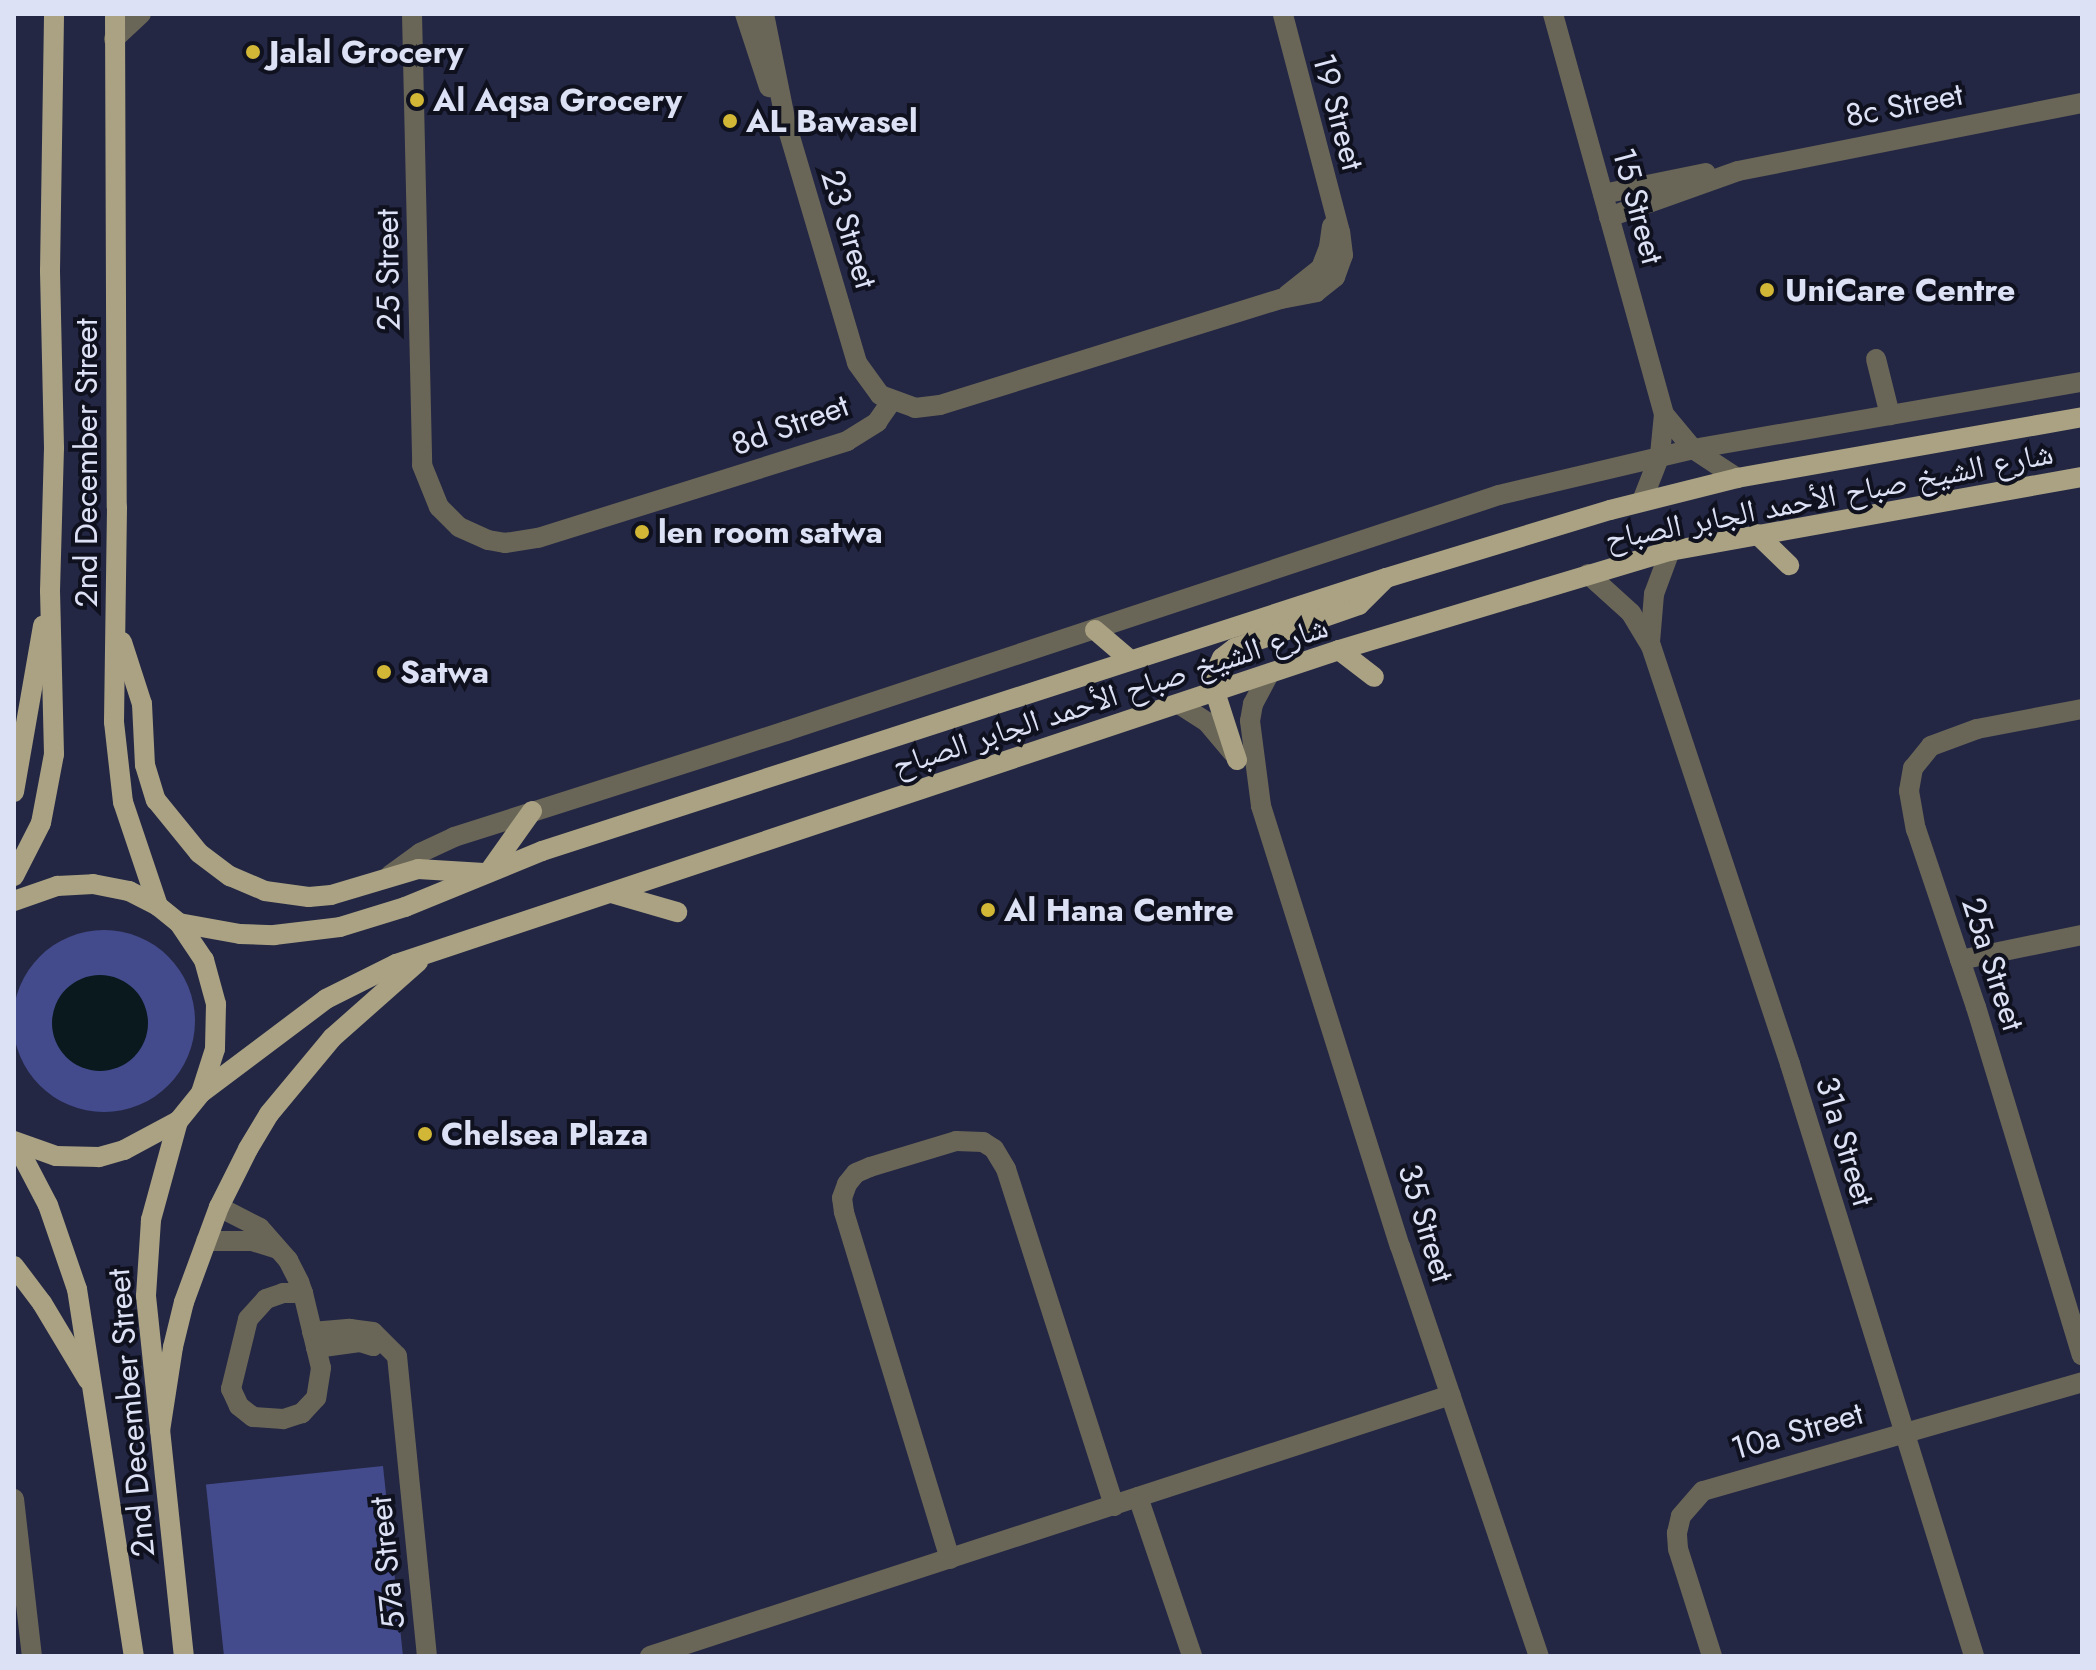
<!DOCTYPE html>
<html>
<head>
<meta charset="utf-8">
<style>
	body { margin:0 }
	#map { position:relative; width:2096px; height:1670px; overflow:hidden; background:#232744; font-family:Jost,"Noto Naskh Arabic",sans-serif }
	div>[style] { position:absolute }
	.green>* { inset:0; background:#444b8c; transform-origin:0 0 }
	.round { border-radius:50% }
	.water>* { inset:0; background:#09191e }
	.minor>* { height:20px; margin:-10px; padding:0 10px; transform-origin:10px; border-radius:10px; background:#6a6657 }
	.major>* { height:20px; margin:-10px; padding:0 10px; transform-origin:10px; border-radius:10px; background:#aaa282 }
	.dots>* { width:22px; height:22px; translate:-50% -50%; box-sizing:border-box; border:4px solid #0f111e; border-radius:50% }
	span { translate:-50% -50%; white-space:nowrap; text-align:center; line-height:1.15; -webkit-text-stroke:8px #0f111e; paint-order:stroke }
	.poi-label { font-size:32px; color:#dde1f5; font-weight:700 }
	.left { translate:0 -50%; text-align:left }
	.street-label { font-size:32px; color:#dde1f5 }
	.frame { position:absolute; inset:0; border:16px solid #dde1f5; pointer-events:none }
</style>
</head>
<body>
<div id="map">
	<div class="green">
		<i class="round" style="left:13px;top:930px;width:182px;height:182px"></i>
		<i style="left:383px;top:1466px;width:191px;height:178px;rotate:84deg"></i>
	</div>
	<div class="water">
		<i class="round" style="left:52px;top:975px;width:96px;height:96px"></i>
	</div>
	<div class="minor">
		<i style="left:412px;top:14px;width:451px;rotate:88.7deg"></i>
		<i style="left:422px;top:465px;width:45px;rotate:68deg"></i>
		<i style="left:439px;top:507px;width:28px;rotate:45deg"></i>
		<i style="left:459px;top:527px;width:32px;rotate:24deg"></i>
		<i style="left:488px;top:540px;width:17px;rotate:10deg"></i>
		<i style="left:505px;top:543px;width:33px;rotate:-9deg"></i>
		<i style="left:538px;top:538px;width:324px;rotate:-17.4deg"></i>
		<i style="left:847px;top:441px;width:36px;rotate:-32deg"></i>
		<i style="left:877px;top:422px;width:24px;rotate:-55deg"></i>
		<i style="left:745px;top:14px;width:77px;rotate:71.8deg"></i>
		<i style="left:764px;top:14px;width:111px;rotate:78.6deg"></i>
		<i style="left:786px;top:123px;width:250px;rotate:73.5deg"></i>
		<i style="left:857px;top:363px;width:39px;rotate:54deg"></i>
		<i style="left:880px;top:395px;width:37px;rotate:20deg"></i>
		<i style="left:915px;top:408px;width:25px;rotate:-7deg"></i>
		<i style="left:940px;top:405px;width:357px;rotate:-17.3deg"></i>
		<i style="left:1281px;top:299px;width:36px;rotate:-11deg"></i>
		<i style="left:1316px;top:292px;width:24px;rotate:-38deg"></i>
		<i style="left:1335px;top:277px;width:23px;rotate:-70deg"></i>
		<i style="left:1343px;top:255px;width:23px;rotate:-97deg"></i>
		<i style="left:1340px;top:232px;width:225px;rotate:-104.7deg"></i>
		<i style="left:1553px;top:14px;width:415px;rotate:74.5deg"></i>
		<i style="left:1664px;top:414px;width:41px;rotate:95.6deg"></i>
		<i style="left:1660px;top:455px;width:49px;rotate:111.4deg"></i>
		<i style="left:114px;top:39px;width:37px;rotate:-43deg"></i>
		<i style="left:1603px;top:194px;width:105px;rotate:-11.5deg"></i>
		<i style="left:1609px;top:217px;width:137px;rotate:-19.6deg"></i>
		<i style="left:1738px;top:171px;width:351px;rotate:-11.2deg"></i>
		<i style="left:1287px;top:295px;width:43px;rotate:-38.5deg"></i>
		<i style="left:1321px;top:268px;width:22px;rotate:-69deg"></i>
		<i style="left:1329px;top:247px;width:21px;rotate:-82deg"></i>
		<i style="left:1876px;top:359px;width:58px;rotate:76deg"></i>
		<i style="left:1664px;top:414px;width:45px;rotate:50.4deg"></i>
		<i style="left:1693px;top:449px;width:53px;rotate:33.4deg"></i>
		<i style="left:1588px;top:574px;width:58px;rotate:42.2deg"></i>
		<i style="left:1631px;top:613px;width:39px;rotate:59deg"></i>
		<i style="left:1651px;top:646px;width:441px;rotate:71.6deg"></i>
		<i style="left:1790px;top:1064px;width:620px;rotate:72.73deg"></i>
		<i style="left:1650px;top:642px;width:48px;rotate:-85.2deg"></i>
		<i style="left:1654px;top:594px;width:46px;rotate:-69.6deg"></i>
		<i style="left:1269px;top:674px;width:34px;rotate:118deg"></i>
		<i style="left:1253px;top:704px;width:17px;rotate:100deg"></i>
		<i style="left:1250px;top:721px;width:86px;rotate:82.6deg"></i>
		<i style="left:1261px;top:806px;width:461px;rotate:72.5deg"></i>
		<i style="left:1400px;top:1246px;width:433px;rotate:71.3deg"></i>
		<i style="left:1179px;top:704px;width:33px;rotate:33deg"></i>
		<i style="left:1207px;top:722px;width:40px;rotate:50deg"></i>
		<i style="left:2082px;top:709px;width:107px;rotate:169.2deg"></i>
		<i style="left:1977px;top:729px;width:49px;rotate:159.7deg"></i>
		<i style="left:1931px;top:746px;width:28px;rotate:129deg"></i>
		<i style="left:1913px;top:768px;width:23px;rotate:100deg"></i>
		<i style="left:1909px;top:791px;width:39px;rotate:80deg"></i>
		<i style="left:1916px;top:829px;width:188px;rotate:71.4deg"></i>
		<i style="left:1976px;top:1007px;width:364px;rotate:73.1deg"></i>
		<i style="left:390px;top:875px;width:37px;rotate:-36deg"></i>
		<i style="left:420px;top:853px;width:38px;rotate:-25deg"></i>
		<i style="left:454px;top:837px;width:349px;rotate:-17.7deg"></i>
		<i style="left:786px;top:731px;width:751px;rotate:-18.31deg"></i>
		<i style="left:1499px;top:495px;width:199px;rotate:-13.3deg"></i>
		<i style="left:1693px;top:449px;width:395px;rotate:-9.8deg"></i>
		<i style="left:1960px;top:960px;width:125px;rotate:-11.6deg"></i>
		<i style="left:219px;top:1207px;width:46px;rotate:27.1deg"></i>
		<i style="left:260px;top:1228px;width:43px;rotate:48.8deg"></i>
		<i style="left:288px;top:1260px;width:25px;rotate:63deg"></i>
		<i style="left:299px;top:1282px;width:12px;rotate:70deg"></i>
		<i style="left:303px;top:1293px;width:77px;rotate:76.5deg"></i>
		<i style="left:321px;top:1368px;width:30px;rotate:99deg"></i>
		<i style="left:316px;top:1398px;width:21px;rotate:133deg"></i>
		<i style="left:302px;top:1413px;width:20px;rotate:162deg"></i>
		<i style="left:283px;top:1419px;width:30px;rotate:-176deg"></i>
		<i style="left:253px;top:1417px;width:18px;rotate:-142deg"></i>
		<i style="left:239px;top:1406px;width:19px;rotate:-115deg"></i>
		<i style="left:231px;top:1389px;width:72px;rotate:-76.3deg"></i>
		<i style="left:248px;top:1319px;width:27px;rotate:-48deg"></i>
		<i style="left:266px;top:1299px;width:18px;rotate:-19deg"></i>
		<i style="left:283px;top:1293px;width:20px"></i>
		<i style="left:206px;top:1241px;width:46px"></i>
		<i style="left:252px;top:1241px;width:27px;rotate:17deg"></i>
		<i style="left:312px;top:1332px;width:38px;rotate:-5deg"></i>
		<i style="left:350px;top:1329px;width:23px;rotate:7deg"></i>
		<i style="left:373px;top:1332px;width:34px;rotate:45deg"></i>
		<i style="left:397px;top:1356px;width:301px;rotate:84.3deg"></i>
		<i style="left:316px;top:1348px;width:44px;rotate:-7.8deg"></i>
		<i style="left:360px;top:1342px;width:14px;rotate:17deg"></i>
		<i style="left:1138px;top:1497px;width:168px;rotate:71.2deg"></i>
		<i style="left:14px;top:1499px;width:158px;rotate:83.5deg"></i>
		<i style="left:950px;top:1559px;width:363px;rotate:-107deg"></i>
		<i style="left:844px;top:1212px;width:14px;rotate:-98deg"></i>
		<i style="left:842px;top:1198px;width:15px;rotate:-70deg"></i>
		<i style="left:847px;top:1184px;width:14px;rotate:-51deg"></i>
		<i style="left:856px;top:1173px;width:15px;rotate:-23deg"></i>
		<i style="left:870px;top:1167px;width:90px;rotate:-16.8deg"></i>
		<i style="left:956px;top:1141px;width:27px;rotate:2deg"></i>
		<i style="left:983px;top:1142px;width:13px;rotate:32deg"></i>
		<i style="left:994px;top:1149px;width:23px;rotate:59deg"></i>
		<i style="left:1006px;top:1169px;width:354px;rotate:72.2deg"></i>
		<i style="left:650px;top:1656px;width:842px;rotate:-18.05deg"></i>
		<i style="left:1712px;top:1656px;width:112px;rotate:-107.6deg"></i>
		<i style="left:1678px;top:1549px;width:16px;rotate:-94deg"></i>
		<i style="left:1677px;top:1533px;width:17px;rotate:-77deg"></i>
		<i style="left:1681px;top:1516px;width:33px;rotate:-49deg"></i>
		<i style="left:1703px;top:1491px;width:394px;rotate:-16deg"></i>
	</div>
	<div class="major">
		<i style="left:115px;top:14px;width:493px;rotate:89.8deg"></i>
		<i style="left:117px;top:507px;width:215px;rotate:90.8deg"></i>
		<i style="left:114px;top:722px;width:81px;rotate:83.6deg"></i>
		<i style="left:123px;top:802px;width:110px;rotate:71.4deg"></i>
		<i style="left:1757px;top:534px;width:45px;rotate:44.1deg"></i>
		<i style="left:1095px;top:630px;width:46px;rotate:40.6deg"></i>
		<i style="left:122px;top:642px;width:65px;rotate:72.1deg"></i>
		<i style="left:142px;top:704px;width:61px;rotate:87.2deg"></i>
		<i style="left:145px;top:765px;width:37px;rotate:73deg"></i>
		<i style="left:156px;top:800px;width:68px;rotate:50.9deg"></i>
		<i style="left:199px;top:853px;width:39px;rotate:37deg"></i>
		<i style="left:230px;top:876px;width:38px;rotate:23deg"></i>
		<i style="left:265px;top:891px;width:44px;rotate:7.8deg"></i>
		<i style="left:309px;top:897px;width:22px;rotate:-5deg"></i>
		<i style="left:331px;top:895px;width:91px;rotate:-16.6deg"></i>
		<i style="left:418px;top:869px;width:66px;rotate:3.5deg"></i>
		<i style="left:1339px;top:650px;width:44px;rotate:37.6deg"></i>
		<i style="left:1237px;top:760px;width:71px;rotate:-107.9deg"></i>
		<i style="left:1215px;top:692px;width:19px;rotate:-90deg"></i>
		<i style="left:1215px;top:673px;width:17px;rotate:-65deg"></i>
		<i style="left:1222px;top:658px;width:16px;rotate:-38deg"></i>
		<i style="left:1235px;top:648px;width:131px;rotate:-19.1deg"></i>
		<i style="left:1359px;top:605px;width:38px;rotate:-45deg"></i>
		<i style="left:14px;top:792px;width:169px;rotate:-80.1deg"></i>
		<i style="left:488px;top:873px;width:76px;rotate:-54.6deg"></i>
		<i style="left:14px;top:876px;width:59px;rotate:-63deg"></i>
		<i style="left:41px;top:823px;width:70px;rotate:-79.3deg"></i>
		<i style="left:54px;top:754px;width:163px;rotate:-91.4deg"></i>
		<i style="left:50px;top:591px;width:143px;rotate:-88.4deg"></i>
		<i style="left:54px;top:448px;width:177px;rotate:-91.3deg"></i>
		<i style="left:50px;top:271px;width:257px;rotate:-89.1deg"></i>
		<i style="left:611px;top:893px;width:69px;rotate:16.1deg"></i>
		<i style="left:14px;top:901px;width:46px;rotate:-19.2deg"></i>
		<i style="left:57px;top:886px;width:36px;rotate:-3deg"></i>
		<i style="left:93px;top:884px;width:37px;rotate:11deg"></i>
		<i style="left:129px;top:891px;width:33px;rotate:27deg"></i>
		<i style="left:158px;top:906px;width:27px;rotate:39deg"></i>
		<i style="left:179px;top:923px;width:45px;rotate:56deg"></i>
		<i style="left:204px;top:960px;width:46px;rotate:74.7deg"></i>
		<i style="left:216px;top:1004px;width:45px;rotate:91.3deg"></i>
		<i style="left:215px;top:1049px;width:46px;rotate:107.7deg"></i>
		<i style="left:201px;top:1093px;width:36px;rotate:129deg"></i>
		<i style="left:178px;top:1121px;width:61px;rotate:151.8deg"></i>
		<i style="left:124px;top:1150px;width:26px;rotate:164deg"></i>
		<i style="left:99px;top:1157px;width:43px;rotate:-178.7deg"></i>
		<i style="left:56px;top:1156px;width:45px;rotate:-160.3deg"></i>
		<i style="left:179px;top:923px;width:62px;rotate:10.2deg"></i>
		<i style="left:240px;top:934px;width:34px;rotate:2deg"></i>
		<i style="left:274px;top:935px;width:66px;rotate:-6.9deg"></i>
		<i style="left:340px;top:927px;width:68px;rotate:-17.1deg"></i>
		<i style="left:405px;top:907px;width:148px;rotate:-22.2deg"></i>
		<i style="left:542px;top:851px;width:887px;rotate:-17.92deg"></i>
		<i style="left:1386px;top:578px;width:234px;rotate:-16.9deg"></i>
		<i style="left:1610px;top:510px;width:131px;rotate:-14.1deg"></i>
		<i style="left:1737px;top:478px;width:350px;rotate:-10deg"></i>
		<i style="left:201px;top:1093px;width:156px;rotate:-36.9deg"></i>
		<i style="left:326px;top:999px;width:78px;rotate:-26.6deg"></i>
		<i style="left:396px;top:964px;width:994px;rotate:-18.42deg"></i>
		<i style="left:1339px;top:650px;width:345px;rotate:-16.7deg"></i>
		<i style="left:1670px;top:551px;width:419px;rotate:-10.2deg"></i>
		<i style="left:178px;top:1121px;width:103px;rotate:105.3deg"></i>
		<i style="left:151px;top:1220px;width:76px;rotate:93.8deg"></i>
		<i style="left:146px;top:1296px;width:362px;rotate:84deg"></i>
		<i style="left:15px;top:1142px;width:71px;rotate:62.4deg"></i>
		<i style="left:48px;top:1205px;width:89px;rotate:71deg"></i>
		<i style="left:77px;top:1289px;width:371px;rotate:81.2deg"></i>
		<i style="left:14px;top:1266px;width:46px;rotate:52.9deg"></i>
		<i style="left:42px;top:1303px;width:90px;rotate:59.1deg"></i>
		<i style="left:160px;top:1431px;width:85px;rotate:-81.2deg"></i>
		<i style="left:173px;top:1347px;width:46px;rotate:-76.3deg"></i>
		<i style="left:184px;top:1302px;width:101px;rotate:-69.8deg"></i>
		<i style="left:219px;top:1207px;width:65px;rotate:-63.4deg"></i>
		<i style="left:248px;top:1149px;width:41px;rotate:-59deg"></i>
		<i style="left:269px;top:1114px;width:99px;rotate:-50.3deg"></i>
		<i style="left:332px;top:1038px;width:115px;rotate:-41.5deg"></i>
	</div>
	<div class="dots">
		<i style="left:253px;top:52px;background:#d2b736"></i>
		<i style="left:417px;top:100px;background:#d2b736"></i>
		<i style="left:730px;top:121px;background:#d2b736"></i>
		<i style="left:1767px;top:290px;background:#d2b736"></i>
		<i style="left:642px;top:532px;background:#d2b736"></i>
		<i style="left:384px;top:672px;background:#d2b736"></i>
		<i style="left:988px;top:910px;background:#d2b736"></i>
		<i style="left:425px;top:1134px;background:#d2b736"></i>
	</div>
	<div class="poi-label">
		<span class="left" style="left:269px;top:52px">Jalal Grocery</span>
		<span class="left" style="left:433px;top:100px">Al Aqsa Grocery</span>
		<span class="left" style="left:746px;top:121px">AL Bawasel</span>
		<span class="left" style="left:1785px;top:290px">UniCare Centre</span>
		<span class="left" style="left:658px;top:532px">len room satwa</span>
		<span class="left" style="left:400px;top:672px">Satwa</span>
		<span class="left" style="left:1004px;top:910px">Al Hana Centre</span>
		<span class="left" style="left:441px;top:1134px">Chelsea Plaza</span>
	</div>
	<div class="street-label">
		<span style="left:1904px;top:105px;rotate:-11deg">8c Street</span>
		<span style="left:1338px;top:112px;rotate:75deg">19 Street</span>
		<span style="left:1638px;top:206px;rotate:75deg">15 Street</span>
		<span style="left:849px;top:229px;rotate:73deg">23 Street</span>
		<span style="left:388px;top:270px;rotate:-91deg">25 Street</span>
		<span style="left:790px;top:425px;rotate:-20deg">8d Street</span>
		<span style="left:86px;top:463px;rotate:-90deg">2nd December Street</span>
		<span style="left:1829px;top:496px;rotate:-11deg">شارع الشيخ صباح الأحمد الجابر الصباح</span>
		<span style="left:1110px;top:696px;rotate:-18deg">شارع الشيخ صباح الأحمد الجابر الصباح</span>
		<span style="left:1993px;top:964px;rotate:72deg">25a Street</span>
		<span style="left:1845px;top:1141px;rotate:73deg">31a Street</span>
		<span style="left:1426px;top:1223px;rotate:73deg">35 Street</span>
		<span style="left:131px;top:1413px;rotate:-95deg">2nd December Street</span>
		<span style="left:1797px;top:1431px;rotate:-16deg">10a Street</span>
		<span style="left:387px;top:1563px;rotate:-96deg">57a Street</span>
	</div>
	<div class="frame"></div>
</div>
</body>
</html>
